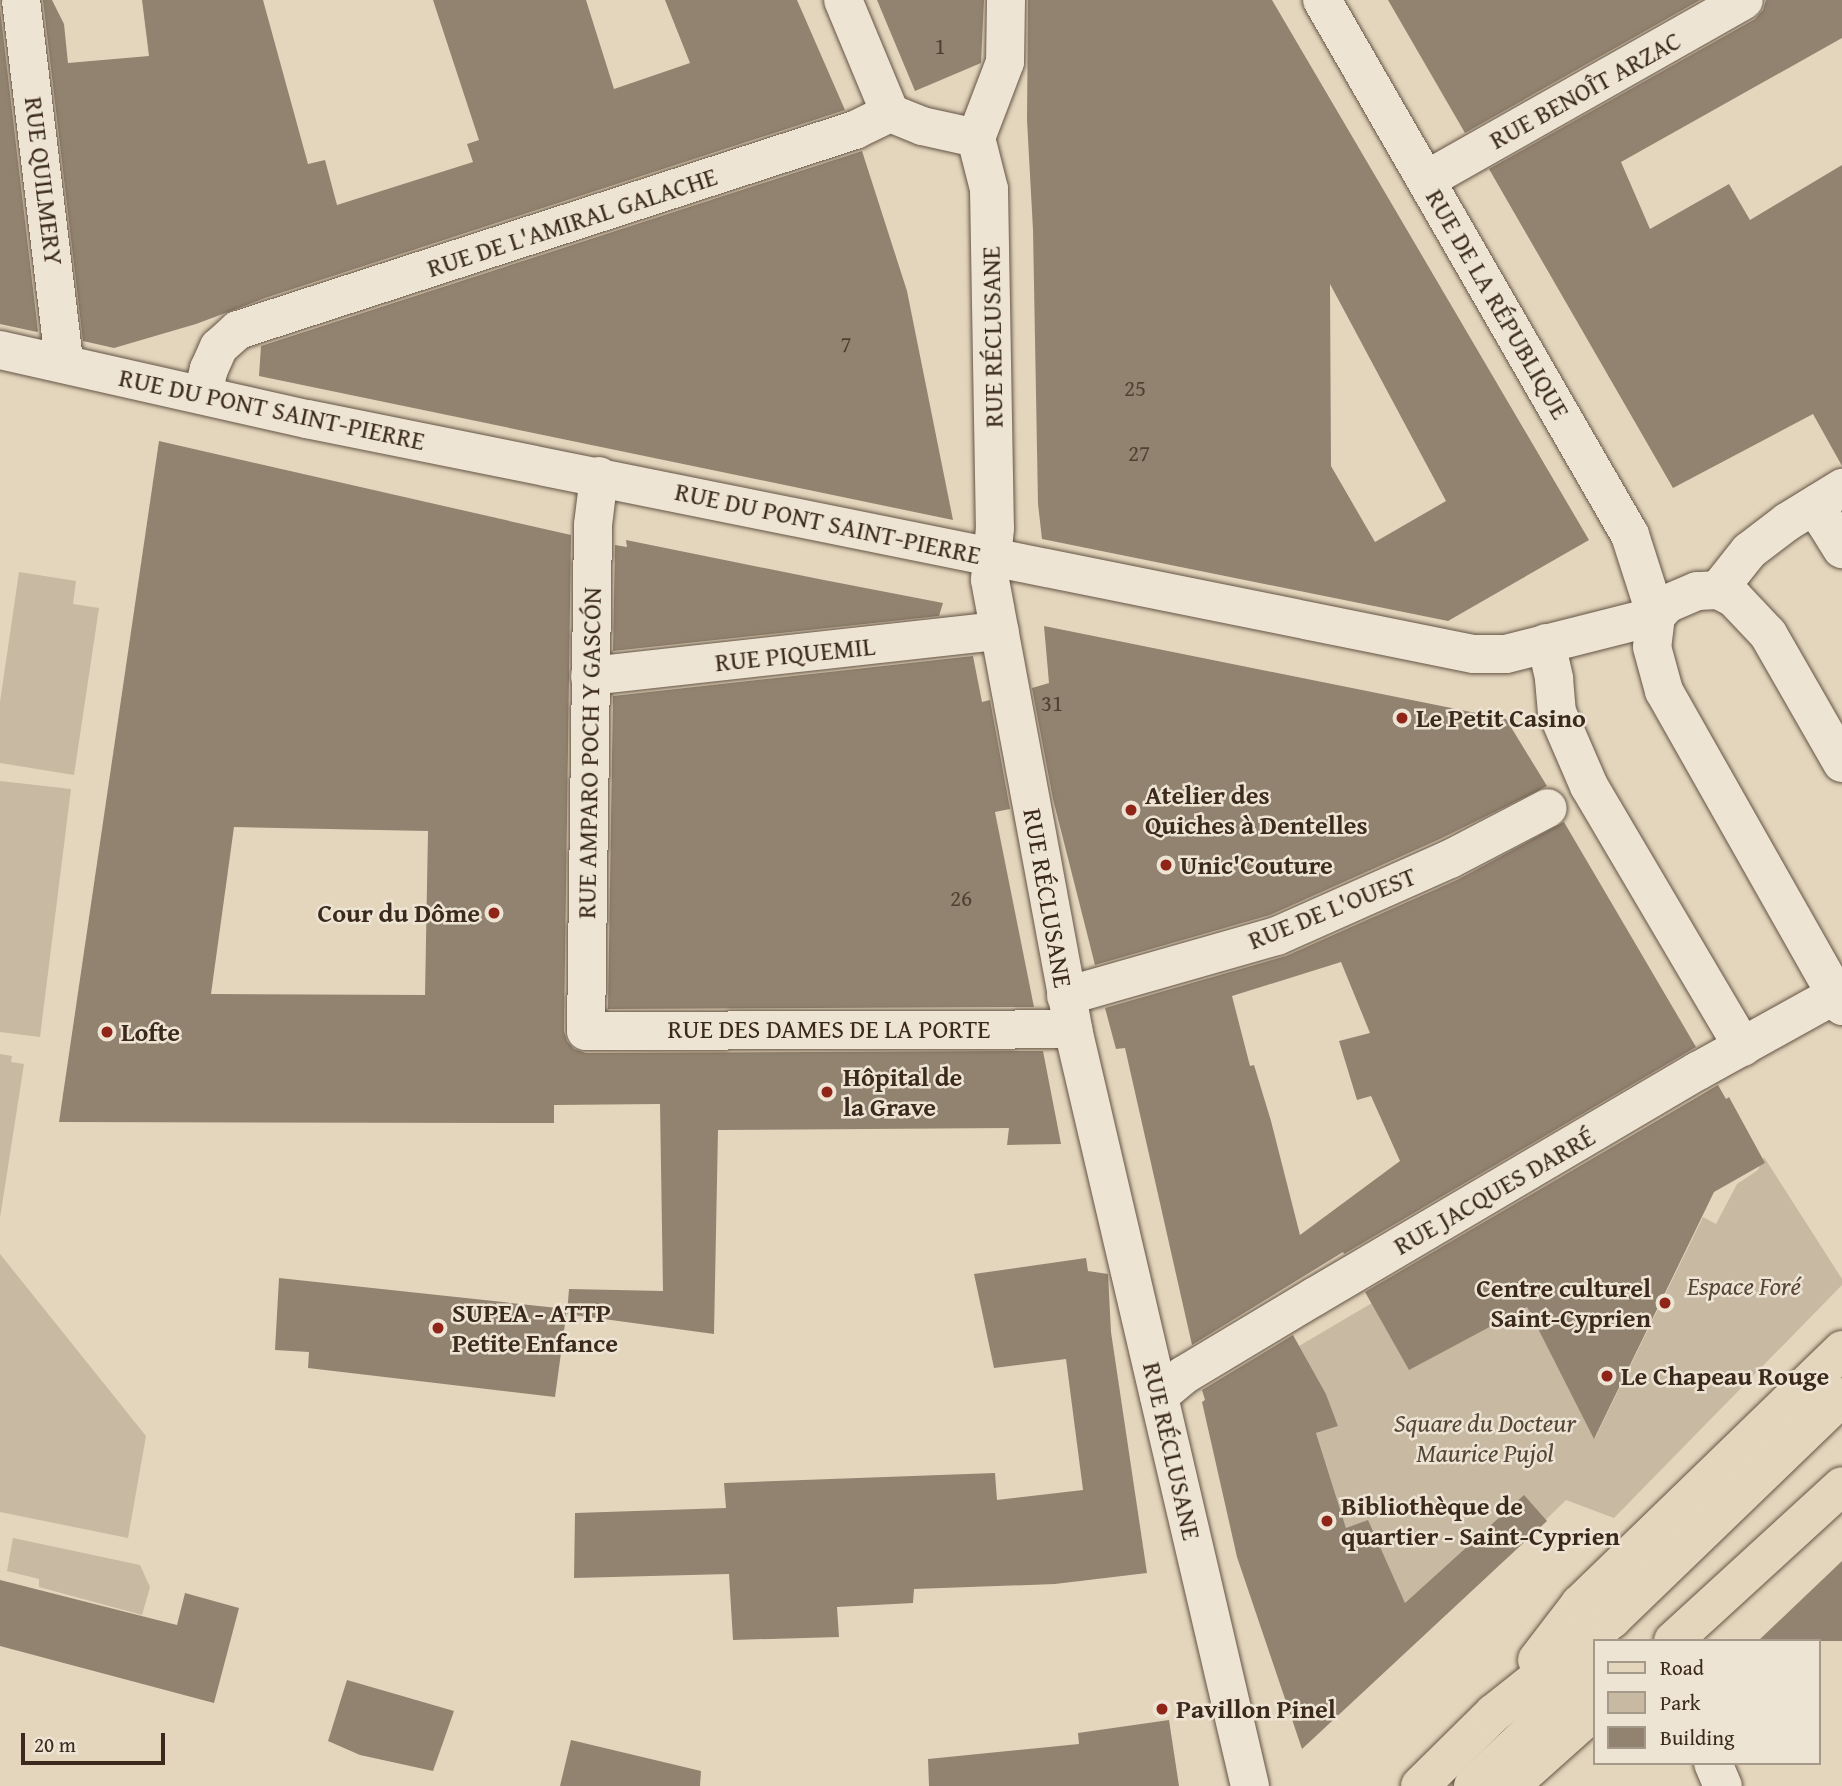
<!DOCTYPE html>
<html>
<head>
<meta charset="utf-8">
<style>
	body { margin:0 }
	#map { position:relative; width:1842px; height:1786px; overflow:hidden; background:#e4d6bd; font-family:"Gentium Book Plus",serif }
	div>[style] { position:absolute }
	.green>* { inset:0; background:#c7b9a2 }
	.building>* { inset:0; background:#928370 }
	.roads { filter:drop-shadow(0 0 2px #645444) drop-shadow(0 0 2px #645444) }
	.minor>* { height:38px; margin:-19px; padding:0 19px; transform-origin:19px; border-radius:19px; background:#ede4d4 }
	.tertiary>* { height:38px; margin:-19px; padding:0 19px; transform-origin:19px; border-radius:19px; background:#ede4d4 }
	.primary>* { height:38px; margin:-19px; padding:0 19px; transform-origin:19px; border-radius:19px; background:#e4d6bd }
	.dots>* { width:19px; height:19px; translate:-50% -50%; box-sizing:border-box; border:4px solid #ede4d4; border-radius:50% }
	span { translate:-50% -50%; white-space:nowrap; text-align:center; line-height:1.15; -webkit-text-stroke:5px #ede4d4; paint-order:stroke }
	.number-label { font-size:23px; color:#504031 }
	.number-label span { -webkit-text-stroke-width:0 }
	.street-label { font-size:26px; color:#3a291c }
	.poi-label { font-size:26px; color:#3a291c; font-weight:700 }
	.left { translate:0 -50%; text-align:left }
	.right { translate:-100% -50%; text-align:right }
	.park-label { font-size:26px; color:#564637; font-style:italic }
	.legend { position:absolute; left:1593px; top:1639px; width:228px; height:126px; box-sizing:border-box; background:#ede4d4; border:2px solid #a5998a; margin:0; padding:9px 12px; list-style:none; font-size:21px; color:#3a291c }
	.legend li { display:flex; align-items:center; gap:14px; height:35px }
	.legend b { width:35px; border:2px solid #a5998a }
	.scale { position:absolute; left:21px; top:1733px; width:144px; height:32px; box-sizing:border-box; border:4px solid #3a291c; border-top:0; padding-left:9px; font-size:21px; line-height:24px; white-space:nowrap; color:#3a291c; -webkit-text-stroke:5px #ede4d4; paint-order:stroke }
</style>
</head>
<body>
<div id="map">
	<div class="green">
		<i style="clip-path:polygon(19px 572px,76px 581px,73px 604px,99px 608px,74px 775px,0 763px,0 702px)"></i>
		<i style="clip-path:polygon(0 781px,71px 789px,40px 1037px,0 1032px)"></i>
		<i style="clip-path:polygon(0 1054px,12px 1056px,11px 1062px,24px 1064px,0 1218px)"></i>
		<i style="clip-path:polygon(1764px 1157px,1842px 1279px,1842px 1285px,1614px 1518px,1566px 1500px,1506px 1559px,1481px 1534px,1405px 1603px,1346px 1528px,1316px 1433px,1338px 1426px,1326px 1394px,1299px 1346px,1372px 1303px,1527px 1307px,1595px 1438px,1703px 1217px,1716px 1224px,1737px 1184px,1758px 1170px)"></i>
		<i style="clip-path:polygon(0 1254px,146px 1436px,128px 1538px,0 1512px)"></i>
		<i style="clip-path:polygon(13px 1538px,140px 1565px,150px 1587px,142px 1615px,39px 1587px,39px 1579px,7px 1571px)"></i>
	</div>
	<div class="building">
		<i style="clip-path:polygon(43px 0,52px 0,64px 24px,68px 63px,149px 56px,142px 0,263px 0,308px 164px,325px 160px,337px 205px,473px 162px,467px 144px,479px 140px,433px 0,586px 0,614px 89px,690px 63px,665px 0,797px 0,845px 110px,265px 298px,196px 324px,114px 348px,83px 341px)"></i>
		<i style="clip-path:polygon(877px 0,984px 0,981px 63px,915px 91px)"></i>
		<i style="clip-path:polygon(evenodd,1028px 0,1272px 0,1589px 540px,1448px 621px,1042px 539px,1038px 504px,1033px 230px,1027px 120px,1028px 0,1330px 284px,1446px 501px,1375px 542px,1331px 466px,1330px 284px)"></i>
		<i style="clip-path:polygon(1388px 0,1700px 0,1465px 133px)"></i>
		<i style="clip-path:polygon(1766px 0,1842px 0,1842px 38px,1621px 162px,1650px 229px,1729px 184px,1750px 220px,1842px 165px,1842px 466px,1813px 414px,1673px 488px,1489px 169px,1755px 19px,1763px 10px)"></i>
		<i style="clip-path:polygon(0 9px,38px 331px,37px 332px,0 324px)"></i>
		<i style="clip-path:polygon(862px 151px,907px 291px,953px 520px,259px 376px,261px 346px)"></i>
		<i style="clip-path:polygon(evenodd,159px 441px,571px 535px,564px 1031px,567px 1041px,574px 1049px,586px 1053px,1043px 1051px,1061px 1144px,1007px 1145px,1009px 1128px,718px 1130px,714px 1334px,567px 1314px,569px 1289px,663px 1291px,660px 1104px,554px 1105px,554px 1123px,59px 1122px,159px 441px,234px 827px,428px 831px,425px 995px,211px 994px,234px 827px)"></i>
		<i style="clip-path:polygon(626px 540px,824px 580px,943px 603px,939px 616px,613px 651px,615px 545px,627px 547px)"></i>
		<i style="clip-path:polygon(1044px 626px,1506px 719px,1547px 786px,1440px 839px,1270px 915px,1095px 965px,1053px 799px,1032px 688px,1049px 683px)"></i>
		<i style="clip-path:polygon(973px 656px,982px 702px,990px 700px,1010px 809px,995px 812px,1034px 1007px,608px 1009px,613px 696px)"></i>
		<i style="clip-path:polygon(evenodd,1564px 822px,1696px 1047px,1344px 1254px,1343px 1252px,1192px 1345px,1125px 1048px,1116px 1049px,1105px 1008px,1286px 956px,1459px 879px,1564px 822px,1341px 962px,1370px 1033px,1339px 1041px,1357px 1100px,1371px 1096px,1400px 1161px,1300px 1235px,1271px 1121px,1254px 1065px,1250px 1066px,1232px 996px,1341px 962px)"></i>
		<i style="clip-path:polygon(1718px 1085px,1726px 1099px,1729px 1097px,1765px 1163px,1714px 1192px,1594px 1439px,1527px 1307px,1409px 1370px,1365px 1292px)"></i>
		<i style="clip-path:polygon(1086px 1258px,1088px 1271px,1108px 1274px,1111px 1332px,1147px 1573px,1055px 1584px,914px 1589px,913px 1603px,837px 1607px,839px 1637px,733px 1640px,729px 1574px,574px 1578px,575px 1513px,726px 1508px,724px 1483px,995px 1473px,997px 1500px,1083px 1490px,1066px 1359px,994px 1368px,974px 1274px)"></i>
		<i style="clip-path:polygon(279px 1278px,567px 1309px,555px 1397px,308px 1368px,309px 1352px,275px 1350px)"></i>
		<i style="clip-path:polygon(1293px 1335px,1326px 1394px,1338px 1426px,1316px 1433px,1346px 1528px,1368px 1520px,1405px 1603px,1524px 1495px,1547px 1521px,1302px 1749px,1237px 1557px,1202px 1402px,1205px 1400px,1202px 1390px)"></i>
		<i style="clip-path:polygon(1842px 1561px,1842px 1641px,1758px 1641px)"></i>
		<i style="clip-path:polygon(0 1580px,177px 1625px,185px 1593px,239px 1608px,214px 1703px,0 1646px)"></i>
		<i style="clip-path:polygon(347px 1680px,454px 1711px,433px 1771px,360px 1755px,328px 1741px)"></i>
		<i style="clip-path:polygon(1169px 1720px,1179px 1786px,929px 1786px,928px 1759px,1079px 1744px,1078px 1733px)"></i>
		<i style="clip-path:polygon(571px 1740px,701px 1771px,700px 1786px,560px 1786px)"></i>
	</div>
	<div class="roads">
		<div class="minor">
			<i style="left:21px;top:0;width:366px;rotate:83.2deg"></i>
			<i style="left:843px;top:0;width:122px;rotate:67.4deg"></i>
			<i style="left:1006px;top:0;width:62px;rotate:90.9deg"></i>
			<i style="left:1005px;top:62px;width:81px;rotate:110.9deg"></i>
			<i style="left:976px;top:138px;width:53px;rotate:75.7deg"></i>
			<i style="left:989px;top:189px;width:339px;rotate:89deg"></i>
			<i style="left:995px;top:528px;width:52px;rotate:95.5deg"></i>
			<i style="left:990px;top:580px;width:457px;rotate:79.5deg"></i>
			<i style="left:1073px;top:1029px;width:777px;rotate:76.84deg"></i>
			<i style="left:1426px;top:180px;width:365px;rotate:-29.5deg"></i>
			<i style="left:0;top:350px;width:315px;rotate:12.7deg"></i>
			<i style="left:307px;top:419px;width:1190px;rotate:11.39deg"></i>
			<i style="left:1474px;top:654px;width:32px"></i>
			<i style="left:1506px;top:654px;width:155px;rotate:-14.2deg"></i>
			<i style="left:203px;top:394px;width:26px;rotate:-77deg"></i>
			<i style="left:209px;top:369px;width:24px;rotate:-66deg"></i>
			<i style="left:219px;top:347px;width:25px;rotate:-42deg"></i>
			<i style="left:238px;top:330px;width:649px;rotate:-17.96deg"></i>
			<i style="left:855px;top:130px;width:39px;rotate:-26deg"></i>
			<i style="left:890px;top:113px;width:35px;rotate:22deg"></i>
			<i style="left:922px;top:126px;width:55px;rotate:12.5deg"></i>
			<i style="left:599px;top:476px;width:49px;rotate:97deg"></i>
			<i style="left:593px;top:525px;width:506px;rotate:90.79deg"></i>
			<i style="left:586px;top:1031px;width:487px;rotate:-0.2deg"></i>
			<i style="left:1818px;top:503px;width:20px;rotate:70deg"></i>
			<i style="left:1825px;top:522px;width:32px;rotate:58deg"></i>
			<i style="left:1718px;top:590px;width:50px;rotate:-51.5deg"></i>
			<i style="left:1749px;top:551px;width:48px;rotate:-37.3deg"></i>
			<i style="left:1787px;top:522px;width:65px;rotate:-31.7deg"></i>
			<i style="left:1546px;top:643px;width:37px;rotate:77deg"></i>
			<i style="left:1554px;top:679px;width:33px;rotate:85deg"></i>
			<i style="left:1557px;top:712px;width:81px;rotate:66.6deg"></i>
			<i style="left:1589px;top:786px;width:303px;rotate:59.5deg"></i>
			<i style="left:590px;top:676px;width:412px;rotate:-6.3deg"></i>
			<i style="left:1066px;top:996px;width:219px;rotate:-15.9deg"></i>
			<i style="left:1277px;top:936px;width:189px;rotate:-24deg"></i>
			<i style="left:1450px;top:859px;width:110px;rotate:-27.5deg"></i>
			<i style="left:1159px;top:1396px;width:33px;rotate:-40deg"></i>
			<i style="left:1184px;top:1375px;width:152px;rotate:-31deg"></i>
			<i style="left:1314px;top:1297px;width:446px;rotate:-30.5deg"></i>
			<i style="left:1698px;top:1071px;width:157px;rotate:-29deg"></i>
			<i style="left:1713px;top:1763px;width:25px;rotate:67deg"></i>
		</div>
		<div class="tertiary">
			<i style="left:1322px;top:0;width:617px;rotate:60.07deg"></i>
			<i style="left:1630px;top:535px;width:85px;rotate:72.2deg"></i>
			<i style="left:1842px;top:763px;width:149px;rotate:-119.8deg"></i>
			<i style="left:1768px;top:634px;width:50px;rotate:-133.4deg"></i>
			<i style="left:1734px;top:598px;width:18px;rotate:-153deg"></i>
			<i style="left:1718px;top:590px;width:21px;rotate:177deg"></i>
			<i style="left:1697px;top:591px;width:33px;rotate:157deg"></i>
			<i style="left:1667px;top:604px;width:16px;rotate:133deg"></i>
			<i style="left:1656px;top:616px;width:31px;rotate:97deg"></i>
			<i style="left:1652px;top:647px;width:46px;rotate:74.7deg"></i>
			<i style="left:1664px;top:691px;width:362px;rotate:60.5deg"></i>
		</div>
		<div class="primary">
			<i style="left:1673px;top:1641px;width:229px;rotate:-42.5deg"></i>
			<i style="left:1537px;top:1660px;width:71px;rotate:-52.5deg"></i>
			<i style="left:1580px;top:1604px;width:365px;rotate:-44.1deg"></i>
			<i style="left:1420px;top:1786px;width:104px;rotate:-44.6deg"></i>
			<i style="left:1494px;top:1713px;width:151px;rotate:-38.5deg"></i>
			<i style="left:1612px;top:1619px;width:320px;rotate:-44deg"></i>
			<i style="left:1473px;top:1786px;width:168px;rotate:-43.6deg"></i>
			<i style="left:1510px;top:1786px;width:114px;rotate:-41.8deg"></i>
		</div>
	</div>
	<div class="dots">
		<i style="left:1402px;top:718px;background:#8f2418"></i>
		<i style="left:1131px;top:810px;background:#8f2418"></i>
		<i style="left:1166px;top:865px;background:#8f2418"></i>
		<i style="left:494px;top:913px;background:#8f2418"></i>
		<i style="left:107px;top:1032px;background:#8f2418"></i>
		<i style="left:827px;top:1092px;background:#8f2418"></i>
		<i style="left:1665px;top:1303px;background:#8f2418"></i>
		<i style="left:438px;top:1328px;background:#8f2418"></i>
		<i style="left:1607px;top:1376px;background:#8f2418"></i>
		<i style="left:1327px;top:1521px;background:#8f2418"></i>
		<i style="left:1162px;top:1709px;background:#8f2418"></i>
	</div>
	<div class="number-label">
		<span style="left:940px;top:46px">1</span>
		<span style="left:846px;top:344px">7</span>
		<span style="left:1135px;top:388px">25</span>
		<span style="left:1139px;top:453px">27</span>
		<span style="left:1052px;top:703px">31</span>
		<span style="left:961px;top:898px">26</span>
	</div>
	<div class="street-label">
		<span style="left:1585px;top:90px;rotate:-29deg">RUE BENOÎT ARZAC</span>
		<span style="left:44px;top:181px;rotate:83deg">RUE QUILMERY</span>
		<span style="left:572px;top:222px;rotate:-18deg">RUE DE L'AMIRAL GALACHE</span>
		<span style="left:1498px;top:304px;rotate:60deg">RUE DE LA RÉPUBLIQUE</span>
		<span style="left:992px;top:337px;rotate:-91deg">RUE RÉCLUSANE</span>
		<span style="left:272px;top:409px;rotate:12deg">RUE DU PONT SAINT-PIERRE</span>
		<span style="left:828px;top:523px;rotate:12deg">RUE DU PONT SAINT-PIERRE</span>
		<span style="left:795px;top:654px;rotate:-6deg">RUE PIQUEMIL</span>
		<span style="left:589px;top:753px;rotate:-89deg">RUE AMPARO POCH Y GASCÓN</span>
		<span style="left:1048px;top:898px;rotate:80deg">RUE RÉCLUSANE</span>
		<span style="left:1332px;top:908px;rotate:-22deg">RUE DE L'OUEST</span>
		<span style="left:829px;top:1029px">RUE DES DAMES DE LA PORTE</span>
		<span style="left:1494px;top:1191px;rotate:-30deg">RUE JACQUES DARRÉ</span>
		<span style="left:1172px;top:1451px;rotate:77deg">RUE RÉCLUSANE</span>
	</div>
	<div class="poi-label">
		<span class="left" style="left:1416px;top:718px">Le Petit Casino</span>
		<span class="left" style="left:1145px;top:810px">Atelier des<br>Quiches à Dentelles</span>
		<span class="left" style="left:1180px;top:865px">Unic'Couture</span>
		<span class="right" style="left:480px;top:913px">Cour du Dôme</span>
		<span class="left" style="left:121px;top:1032px">Lofte</span>
		<span class="left" style="left:843px;top:1092px">Hôpital de<br>la Grave</span>
		<span class="right" style="left:1651px;top:1303px">Centre culturel<br>Saint-Cyprien</span>
		<span class="left" style="left:452px;top:1328px">SUPEA - ATTP<br>Petite Enfance</span>
		<span class="left" style="left:1621px;top:1376px">Le Chapeau Rouge</span>
		<span class="left" style="left:1341px;top:1521px">Bibliothèque de<br>quartier - Saint-Cyprien</span>
		<span class="left" style="left:1176px;top:1709px">Pavillon Pinel</span>
	</div>
	<div class="park-label">
		<span style="left:1744px;top:1286px">Espace Foré</span>
		<span style="left:1485px;top:1438px">Square du Docteur<br>Maurice Pujol</span>
	</div>
	<ul class="legend">
	<li><b style="height:9px;background:#e4d6bd"></b>Road</li>
	<li><b style="height:19px;background:#c7b9a2"></b>Park</li>
	<li><b style="height:19px;background:#928370"></b>Building</li>
	</ul>
	<div class="scale">20 m</div>
</div>
</body>
</html>
